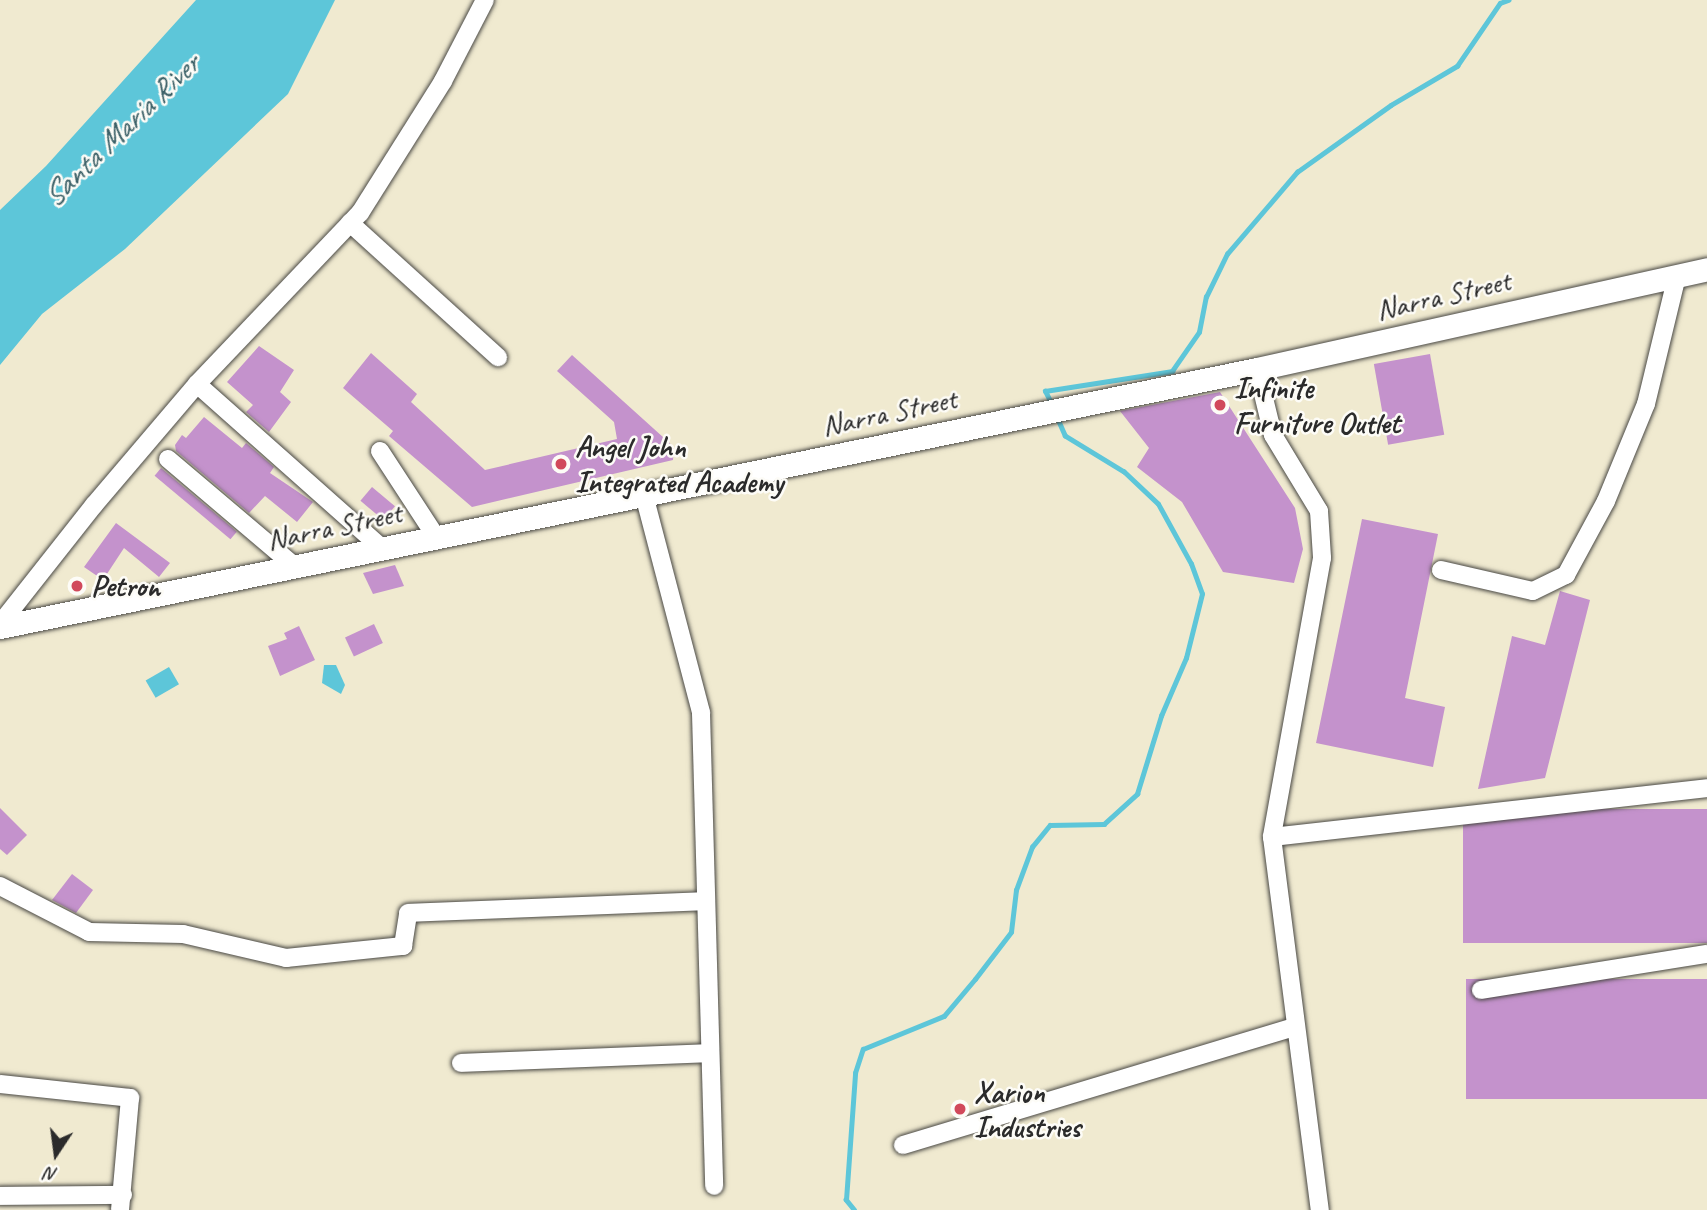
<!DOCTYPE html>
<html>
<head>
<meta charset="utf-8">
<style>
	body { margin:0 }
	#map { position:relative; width:1707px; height:1210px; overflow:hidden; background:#f0ead0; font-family:Caveat,sans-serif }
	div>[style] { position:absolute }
	.water>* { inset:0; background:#5dc6d9; transform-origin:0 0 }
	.stream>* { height:4.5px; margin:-2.25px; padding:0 2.25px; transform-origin:2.25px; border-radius:2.25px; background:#5dc6d9 }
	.building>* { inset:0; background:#c492cc; transform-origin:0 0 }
	.roads { filter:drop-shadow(0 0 2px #494844) drop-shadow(0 0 2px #494844) }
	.minor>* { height:18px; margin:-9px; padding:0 9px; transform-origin:9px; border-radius:9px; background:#fff }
	.major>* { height:23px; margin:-11.5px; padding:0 11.5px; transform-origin:11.5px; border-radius:11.5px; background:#fff }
	.dots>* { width:19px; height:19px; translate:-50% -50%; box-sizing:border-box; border:4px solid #fdfcf7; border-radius:50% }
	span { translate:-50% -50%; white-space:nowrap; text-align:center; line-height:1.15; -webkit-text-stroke:5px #fdfcf7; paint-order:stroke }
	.street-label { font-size:30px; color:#2b2b2b }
	.poi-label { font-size:30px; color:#2b2b2b; font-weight:700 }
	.left { translate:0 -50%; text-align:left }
	.water-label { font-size:32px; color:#3c6168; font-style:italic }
	.north { position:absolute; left:21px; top:1119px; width:70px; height:70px; -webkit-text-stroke:5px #fdfcf7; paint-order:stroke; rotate:193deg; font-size:19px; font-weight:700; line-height:28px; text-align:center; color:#2b2b2b }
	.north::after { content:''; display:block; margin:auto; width:24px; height:32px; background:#2b2b2b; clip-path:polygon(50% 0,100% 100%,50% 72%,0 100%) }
</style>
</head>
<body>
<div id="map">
	<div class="water">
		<i style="clip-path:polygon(196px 0,335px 0,288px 94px,125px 249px,42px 314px,0 365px,0 210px,46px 166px)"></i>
		<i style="clip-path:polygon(324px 665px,336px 665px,345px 685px,341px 694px,322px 683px)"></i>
		<i style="left:169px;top:667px;width:20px;height:27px;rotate:60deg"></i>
	</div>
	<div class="stream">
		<i style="left:1050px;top:401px;width:11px;rotate:-117deg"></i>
		<i style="left:1045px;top:391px;width:129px;rotate:-8.9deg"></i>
		<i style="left:1172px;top:371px;width:47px;rotate:-55.3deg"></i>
		<i style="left:1199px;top:332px;width:36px;rotate:-79deg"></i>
		<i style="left:1206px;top:297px;width:48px;rotate:-64deg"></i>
		<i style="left:1227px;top:254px;width:108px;rotate:-49.5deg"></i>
		<i style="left:1297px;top:172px;width:115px;rotate:-35.5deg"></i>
		<i style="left:1391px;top:105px;width:77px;rotate:-30.6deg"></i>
		<i style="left:1457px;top:66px;width:76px;rotate:-55.7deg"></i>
		<i style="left:1500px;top:3px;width:9px;rotate:-21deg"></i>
		<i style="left:854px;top:1210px;width:13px;rotate:-129deg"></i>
		<i style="left:846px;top:1200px;width:127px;rotate:-85.9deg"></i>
		<i style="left:855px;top:1073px;width:25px;rotate:-72deg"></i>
		<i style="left:863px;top:1049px;width:87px;rotate:-22.2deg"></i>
		<i style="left:944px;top:1016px;width:48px;rotate:-50deg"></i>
		<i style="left:975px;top:979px;width:59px;rotate:-52.5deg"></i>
		<i style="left:1011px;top:932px;width:42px;rotate:-83.2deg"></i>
		<i style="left:1016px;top:890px;width:46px;rotate:-69.6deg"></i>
		<i style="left:1032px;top:847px;width:28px;rotate:-51deg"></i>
		<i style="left:1050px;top:825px;width:54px;rotate:-1.1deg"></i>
		<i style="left:1104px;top:824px;width:45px;rotate:-42.3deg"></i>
		<i style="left:1137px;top:794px;width:82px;rotate:-72.9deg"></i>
		<i style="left:1161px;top:716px;width:63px;rotate:-66.7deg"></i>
		<i style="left:1186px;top:658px;width:66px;rotate:-76deg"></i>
		<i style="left:1202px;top:594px;width:32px;rotate:-110deg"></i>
		<i style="left:1191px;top:564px;width:68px;rotate:-118.8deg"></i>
		<i style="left:1158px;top:504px;width:47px;rotate:-136.7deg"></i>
		<i style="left:1124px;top:472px;width:69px;rotate:-148.6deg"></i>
		<i style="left:1065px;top:436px;width:17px;rotate:-114deg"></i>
	</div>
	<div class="building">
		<i style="clip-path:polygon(259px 346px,294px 370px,280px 392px,291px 402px,269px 432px,246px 412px,253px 405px,227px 382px)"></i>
		<i style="clip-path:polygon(371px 353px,417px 394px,411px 402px,485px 470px,617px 439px,614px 422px,557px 371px,572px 355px,674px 447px,673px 460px,472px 507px,389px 436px,393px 431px,343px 388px)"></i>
		<i style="left:1430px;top:354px;width:82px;height:57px;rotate:80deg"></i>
		<i style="clip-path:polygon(1220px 392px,1295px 508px,1303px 549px,1294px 583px,1223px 572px,1182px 502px,1137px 467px,1149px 448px,1120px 411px)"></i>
		<i style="clip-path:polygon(204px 417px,242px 448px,246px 443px,274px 467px,270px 473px,313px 502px,297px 522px,265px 496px,249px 513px,176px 451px,175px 445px,182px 435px,186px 438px)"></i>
		<i style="left:161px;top:468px;width:99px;height:10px;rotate:40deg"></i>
		<i style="left:372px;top:487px;width:30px;height:18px;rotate:40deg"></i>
		<i style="clip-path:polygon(1362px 519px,1438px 534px,1405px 698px,1445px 707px,1433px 767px,1316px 743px)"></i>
		<i style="clip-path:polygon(116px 523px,170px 563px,159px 577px,124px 548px,103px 580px,84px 567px)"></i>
		<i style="clip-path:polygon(395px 565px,404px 586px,373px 594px,363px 573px)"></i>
		<i style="clip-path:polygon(1560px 591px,1590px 600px,1545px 778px,1478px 789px,1512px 636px,1545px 645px)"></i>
		<i style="left:374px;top:624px;width:21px;height:32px;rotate:65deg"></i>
		<i style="clip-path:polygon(299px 626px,315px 660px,280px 676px,268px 646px,287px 639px,284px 633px)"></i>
		<i style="clip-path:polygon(0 808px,27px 835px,7px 855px,0 849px)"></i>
		<i style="left:1707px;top:809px;width:134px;height:244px;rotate:90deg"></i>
		<i style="clip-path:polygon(72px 874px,93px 890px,76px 913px,52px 900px)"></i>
		<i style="left:1707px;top:979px;width:120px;height:241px;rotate:90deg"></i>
	</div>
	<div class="roads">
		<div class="minor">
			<i style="left:350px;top:223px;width:200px;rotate:42.2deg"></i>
			<i style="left:1257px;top:369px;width:68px;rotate:76.4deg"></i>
			<i style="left:1273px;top:435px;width:89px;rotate:58.8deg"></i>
			<i style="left:1319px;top:511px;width:47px;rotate:86.3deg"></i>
			<i style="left:1322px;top:558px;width:283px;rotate:100.2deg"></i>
			<i style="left:1272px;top:837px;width:376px;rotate:82.7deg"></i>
			<i style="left:197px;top:384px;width:247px;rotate:41.6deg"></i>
			<i style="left:380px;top:451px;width:103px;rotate:56.9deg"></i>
			<i style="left:168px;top:459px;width:165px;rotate:40.3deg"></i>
			<i style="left:644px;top:495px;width:225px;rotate:75.3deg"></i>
			<i style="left:701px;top:713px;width:473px;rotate:88.4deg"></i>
			<i style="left:1441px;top:570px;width:94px;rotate:12.9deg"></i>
			<i style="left:1533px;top:591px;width:37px;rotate:-26deg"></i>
			<i style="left:1566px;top:575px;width:84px;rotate:-61.6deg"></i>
			<i style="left:1606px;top:501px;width:105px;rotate:-67.6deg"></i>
			<i style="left:1646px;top:404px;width:132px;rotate:-76.4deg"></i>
			<i style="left:0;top:624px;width:152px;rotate:-51.7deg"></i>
			<i style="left:94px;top:505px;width:159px;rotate:-49.6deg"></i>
			<i style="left:197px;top:384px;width:236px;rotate:-46.4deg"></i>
			<i style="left:360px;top:213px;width:156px;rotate:-57.8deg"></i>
			<i style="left:443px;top:81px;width:91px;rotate:-62.6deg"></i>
			<i style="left:1272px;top:837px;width:438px;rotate:-6.4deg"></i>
			<i style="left:0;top:886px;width:100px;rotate:27.3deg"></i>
			<i style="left:89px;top:932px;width:94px;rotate:1.2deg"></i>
			<i style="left:183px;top:934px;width:106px;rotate:13.1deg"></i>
			<i style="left:286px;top:958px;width:118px;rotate:-5.9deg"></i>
			<i style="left:403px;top:946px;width:33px;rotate:-81deg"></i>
			<i style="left:408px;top:913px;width:298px;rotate:-2.3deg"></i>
			<i style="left:1481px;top:990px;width:229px;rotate:-9.1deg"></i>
			<i style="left:461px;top:1063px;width:249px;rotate:-2.3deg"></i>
			<i style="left:0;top:1084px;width:131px;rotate:6.1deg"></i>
			<i style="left:130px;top:1098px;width:112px;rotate:95.1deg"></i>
			<i style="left:903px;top:1145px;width:407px;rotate:-16.8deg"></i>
			<i style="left:0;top:1196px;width:123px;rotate:-0.5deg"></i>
		</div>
		<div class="major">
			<i style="left:0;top:627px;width:1283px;rotate:-11.6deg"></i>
			<i style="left:1257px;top:369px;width:461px;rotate:-12.5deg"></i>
		</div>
	</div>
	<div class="dots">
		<i style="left:1220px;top:405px;background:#d1495b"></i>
		<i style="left:561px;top:464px;background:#d1495b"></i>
		<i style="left:77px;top:586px;background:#d1495b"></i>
		<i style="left:960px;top:1109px;background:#d1495b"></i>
	</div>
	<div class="street-label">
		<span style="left:1443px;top:295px;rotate:-13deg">Narra Street</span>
		<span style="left:889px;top:412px;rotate:-12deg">Narra Street</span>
		<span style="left:334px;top:526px;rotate:-12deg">Narra Street</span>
	</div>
	<div class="poi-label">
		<span class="left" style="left:1234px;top:405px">Infinite<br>Furniture Outlet</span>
		<span class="left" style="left:575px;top:464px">Angel John<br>Integrated Academy</span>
		<span class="left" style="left:91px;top:586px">Petron</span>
		<span class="left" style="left:974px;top:1109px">Xarion<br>Industries</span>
	</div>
	<div class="water-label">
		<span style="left:121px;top:131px;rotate:-44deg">Santa Maria River</span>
	</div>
	<div class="north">N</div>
</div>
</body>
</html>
